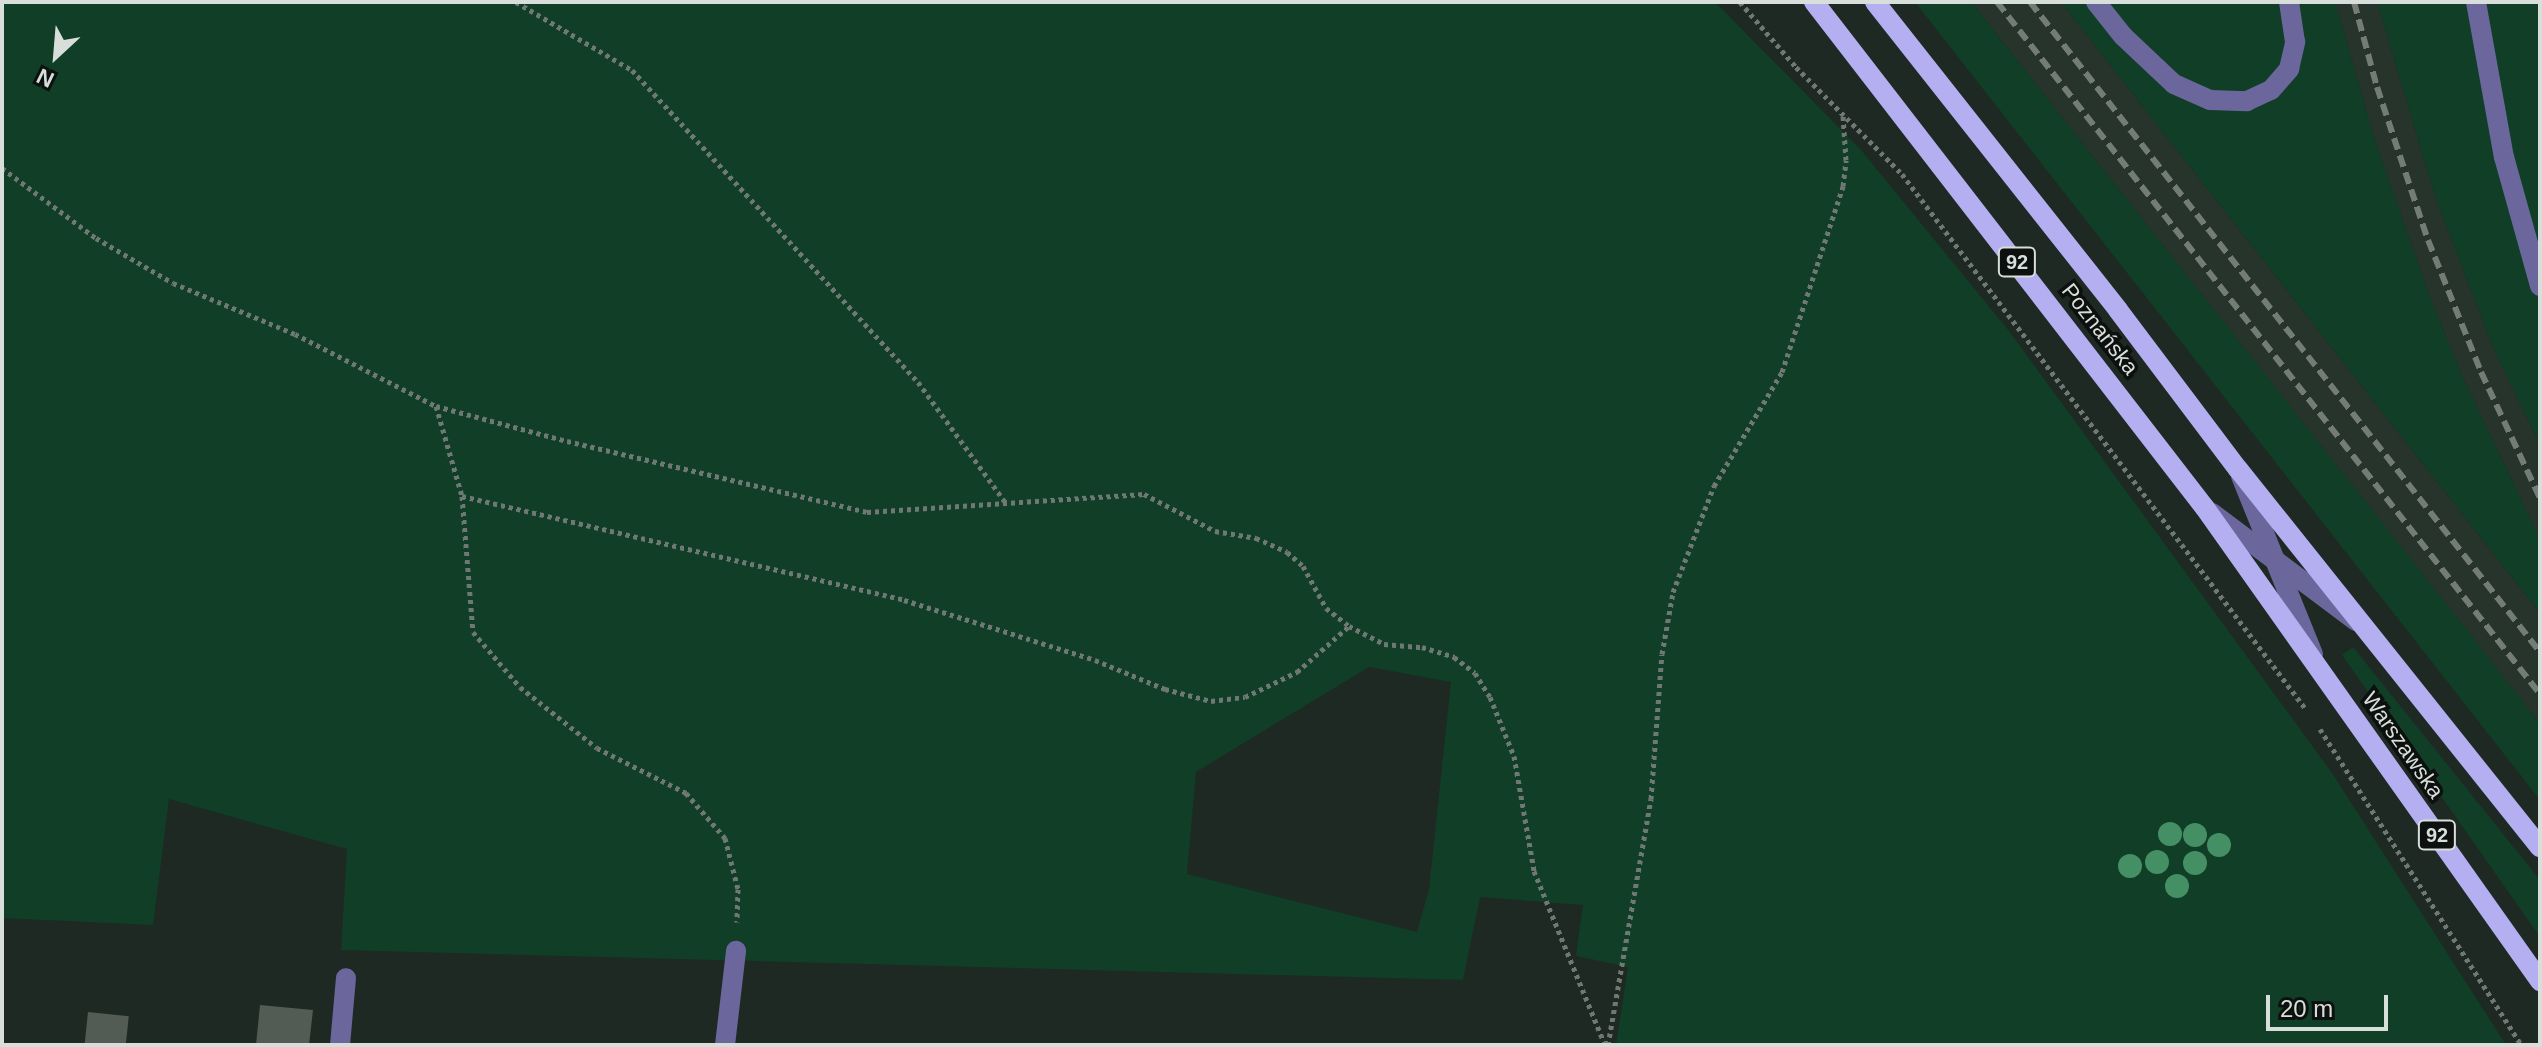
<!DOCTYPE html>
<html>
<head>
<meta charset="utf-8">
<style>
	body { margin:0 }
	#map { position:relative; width:2542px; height:1047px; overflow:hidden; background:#1f2923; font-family:Helvetica,sans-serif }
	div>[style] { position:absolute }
	.built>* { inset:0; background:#26342b }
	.green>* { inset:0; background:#103e26 }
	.building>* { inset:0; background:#525c55; transform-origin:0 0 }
	.path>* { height:5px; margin-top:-2.5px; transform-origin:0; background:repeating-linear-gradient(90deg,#707873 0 4px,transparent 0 8px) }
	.minor>* { height:20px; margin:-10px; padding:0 10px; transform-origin:10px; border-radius:10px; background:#6b679c }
	.major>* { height:20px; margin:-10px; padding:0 10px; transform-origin:10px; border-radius:10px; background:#b3aff1 }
	.rail>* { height:6px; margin-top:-3px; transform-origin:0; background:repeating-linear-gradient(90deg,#747c77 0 12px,transparent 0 18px) }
	.trees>* { width:24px; height:24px; margin:-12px; border-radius:50%; background:#448f64 }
	span { translate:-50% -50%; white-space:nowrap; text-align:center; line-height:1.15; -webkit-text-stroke:7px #0c100e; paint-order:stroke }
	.shield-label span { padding:2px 6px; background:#0c100e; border:2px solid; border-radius:6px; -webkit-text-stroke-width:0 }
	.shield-label { font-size:20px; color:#d8deda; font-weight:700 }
	.street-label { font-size:22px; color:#d8deda }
	.frame { position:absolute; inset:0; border:4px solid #d8deda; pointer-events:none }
	.north { position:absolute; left:16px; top:16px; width:80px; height:80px; -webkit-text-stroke:6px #0c100e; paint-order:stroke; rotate:206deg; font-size:22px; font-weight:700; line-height:32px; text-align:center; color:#d8deda }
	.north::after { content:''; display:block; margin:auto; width:28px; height:36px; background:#d8deda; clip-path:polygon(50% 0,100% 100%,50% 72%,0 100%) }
	.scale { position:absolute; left:2266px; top:995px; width:122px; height:36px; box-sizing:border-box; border:4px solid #d8deda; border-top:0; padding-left:10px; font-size:24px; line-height:28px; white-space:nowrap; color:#d8deda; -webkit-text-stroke:6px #0c100e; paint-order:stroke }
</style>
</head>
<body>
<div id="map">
	<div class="built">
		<i style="clip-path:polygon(1971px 2px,2061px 2px,2540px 613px,2540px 724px)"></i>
		<i style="clip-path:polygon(2335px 2px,2377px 2px,2436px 199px,2493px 347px,2540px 445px,2540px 539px,2461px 374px,2429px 295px,2374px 138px)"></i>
	</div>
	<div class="green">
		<i style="clip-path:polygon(evenodd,2px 2px,1715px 2px,1861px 150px,2009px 331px,2332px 773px,2506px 1045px,1616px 1045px,1628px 967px,1576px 956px,1583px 905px,1480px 897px,1463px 980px,341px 950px,347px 849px,169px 799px,153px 925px,2px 918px,2px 2px,1369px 667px,1451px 682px,1429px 889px,1417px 932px,1187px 874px,1196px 772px,1369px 667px)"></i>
		<i style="clip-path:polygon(1915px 2px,1971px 2px,2481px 648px,2540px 724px,2540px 800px)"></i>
		<i style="clip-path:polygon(2061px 2px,2335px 2px,2374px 138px,2429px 295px,2461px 374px,2540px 539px,2540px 613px)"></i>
		<i style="clip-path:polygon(2377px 2px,2540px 2px,2540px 445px,2493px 347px,2436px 199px)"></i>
		<i style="clip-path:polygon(2353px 647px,2540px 880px,2540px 937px,2342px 655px)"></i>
	</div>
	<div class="building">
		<i style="clip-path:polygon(260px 1005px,313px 1010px,309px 1045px,256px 1045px)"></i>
		<i style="left:88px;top:1012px;width:41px;height:33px;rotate:6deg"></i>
	</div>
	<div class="path">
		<i style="left:516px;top:2px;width:134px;rotate:30.4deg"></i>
		<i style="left:632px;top:70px;width:423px;rotate:47.5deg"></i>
		<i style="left:918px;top:382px;width:150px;rotate:54deg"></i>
		<i style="left:1740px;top:2px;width:86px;rotate:49.3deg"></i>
		<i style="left:1796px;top:67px;width:151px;rotate:45.3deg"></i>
		<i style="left:1902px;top:174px;width:669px;rotate:52.96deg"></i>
		<i style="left:2px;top:168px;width:117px;rotate:36.7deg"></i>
		<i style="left:96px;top:238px;width:89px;rotate:30.3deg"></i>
		<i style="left:173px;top:283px;width:132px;rotate:22.7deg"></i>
		<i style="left:295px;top:334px;width:158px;rotate:27.1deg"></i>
		<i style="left:436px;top:406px;width:136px;rotate:15deg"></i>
		<i style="left:567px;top:441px;width:308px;rotate:13.3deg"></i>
		<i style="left:867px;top:512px;width:278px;rotate:-3.7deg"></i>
		<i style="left:1144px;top:494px;width:80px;rotate:27.5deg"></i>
		<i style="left:1215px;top:531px;width:42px;rotate:9.7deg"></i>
		<i style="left:1256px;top:538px;width:34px;rotate:24deg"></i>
		<i style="left:1287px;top:552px;width:21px;rotate:41deg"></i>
		<i style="left:1303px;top:566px;width:48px;rotate:61.3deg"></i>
		<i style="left:1326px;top:608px;width:29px;rotate:38deg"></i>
		<i style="left:1349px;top:626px;width:39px;rotate:27deg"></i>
		<i style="left:1384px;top:644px;width:38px;rotate:5deg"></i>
		<i style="left:1422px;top:647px;width:34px;rotate:17deg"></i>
		<i style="left:1454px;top:657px;width:26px;rotate:37deg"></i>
		<i style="left:1475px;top:673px;width:28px;rotate:58deg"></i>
		<i style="left:1490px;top:697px;width:64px;rotate:67.9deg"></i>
		<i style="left:1514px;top:756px;width:117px;rotate:80.1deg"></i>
		<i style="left:1534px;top:871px;width:188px;rotate:67.8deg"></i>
		<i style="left:436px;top:406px;width:94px;rotate:73.9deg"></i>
		<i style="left:462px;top:496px;width:136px;rotate:85.4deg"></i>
		<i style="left:473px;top:632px;width:72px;rotate:49.5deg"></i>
		<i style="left:520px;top:687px;width:98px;rotate:38.4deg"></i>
		<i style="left:597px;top:748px;width:100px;rotate:26.8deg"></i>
		<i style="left:686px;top:793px;width:60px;rotate:49.1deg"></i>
		<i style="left:725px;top:838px;width:53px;rotate:75.7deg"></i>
		<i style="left:738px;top:889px;width:33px;rotate:92deg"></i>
		<i style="left:462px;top:496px;width:454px;rotate:13.2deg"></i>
		<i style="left:904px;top:600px;width:200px;rotate:17.4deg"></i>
		<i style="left:1095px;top:660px;width:76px;rotate:22.5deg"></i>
		<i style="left:1165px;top:689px;width:48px;rotate:14.6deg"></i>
		<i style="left:1211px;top:701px;width:34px;rotate:-7deg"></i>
		<i style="left:1245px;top:697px;width:58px;rotate:-25.7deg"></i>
		<i style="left:1297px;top:672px;width:69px;rotate:-41.5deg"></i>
		<i style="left:2320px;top:729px;width:375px;rotate:57.5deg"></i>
		<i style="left:1608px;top:1045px;width:250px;rotate:-80.1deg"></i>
		<i style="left:1651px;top:799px;width:145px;rotate:-85.7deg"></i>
		<i style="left:1662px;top:654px;width:63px;rotate:-79.9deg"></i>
		<i style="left:1673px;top:592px;width:114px;rotate:-68.9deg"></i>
		<i style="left:1714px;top:486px;width:133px;rotate:-59.2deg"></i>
		<i style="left:1782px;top:372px;width:196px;rotate:-71.8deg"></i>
		<i style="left:1843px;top:186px;width:26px;rotate:-83deg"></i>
		<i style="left:1846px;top:160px;width:44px;rotate:-93.9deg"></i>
	</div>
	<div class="minor">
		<i style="left:2096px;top:2px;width:43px;rotate:51.5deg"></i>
		<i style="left:2123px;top:36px;width:70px;rotate:43.3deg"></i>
		<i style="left:2174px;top:84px;width:39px;rotate:24deg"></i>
		<i style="left:2210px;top:100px;width:37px;rotate:2deg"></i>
		<i style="left:2247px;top:101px;width:26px;rotate:-25deg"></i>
		<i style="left:2271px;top:90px;width:28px;rotate:-49deg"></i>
		<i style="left:2289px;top:69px;width:28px;rotate:-77deg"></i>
		<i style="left:2295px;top:42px;width:40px;rotate:-98.5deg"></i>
		<i style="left:2476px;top:2px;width:158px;rotate:79.8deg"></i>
		<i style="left:2504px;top:157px;width:134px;rotate:74.4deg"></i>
		<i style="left:2241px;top:476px;width:192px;rotate:68deg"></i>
		<i style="left:2212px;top:513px;width:180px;rotate:36.9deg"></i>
		<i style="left:340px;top:1045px;width:67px;rotate:-84.9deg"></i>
		<i style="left:725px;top:1045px;width:95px;rotate:-83.3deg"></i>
	</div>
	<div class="major">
		<i style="left:1814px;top:2px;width:639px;rotate:52.31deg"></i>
		<i style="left:2205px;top:508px;width:580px;rotate:54.69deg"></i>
		<i style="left:1875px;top:2px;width:392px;rotate:51.7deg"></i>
		<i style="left:2118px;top:310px;width:199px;rotate:53deg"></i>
		<i style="left:2238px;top:469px;width:484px;rotate:51.4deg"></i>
	</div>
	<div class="rail">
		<i style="left:1997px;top:2px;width:880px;rotate:51.88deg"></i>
		<i style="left:2030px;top:2px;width:826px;rotate:51.88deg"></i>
		<i style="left:2354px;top:2px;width:88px;rotate:74.9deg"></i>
		<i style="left:2377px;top:87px;width:161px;rotate:71.6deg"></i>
		<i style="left:2428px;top:240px;width:142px;rotate:68.1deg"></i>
		<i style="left:2481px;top:372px;width:139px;rotate:64.9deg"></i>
	</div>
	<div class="trees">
		<i style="left:2170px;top:834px"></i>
		<i style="left:2195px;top:835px"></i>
		<i style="left:2219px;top:845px"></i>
		<i style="left:2157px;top:862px"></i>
		<i style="left:2195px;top:863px"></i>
		<i style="left:2130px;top:866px"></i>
		<i style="left:2177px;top:886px"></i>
	</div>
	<div class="shield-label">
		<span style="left:2017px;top:262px">92</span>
		<span style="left:2437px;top:835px">92</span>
	</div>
	<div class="street-label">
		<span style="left:2100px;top:329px;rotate:52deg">Poznańska</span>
		<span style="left:2403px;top:745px;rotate:55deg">Warszawska</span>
	</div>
	<div class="frame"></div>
	<div class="north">N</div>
	<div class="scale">20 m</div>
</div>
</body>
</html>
